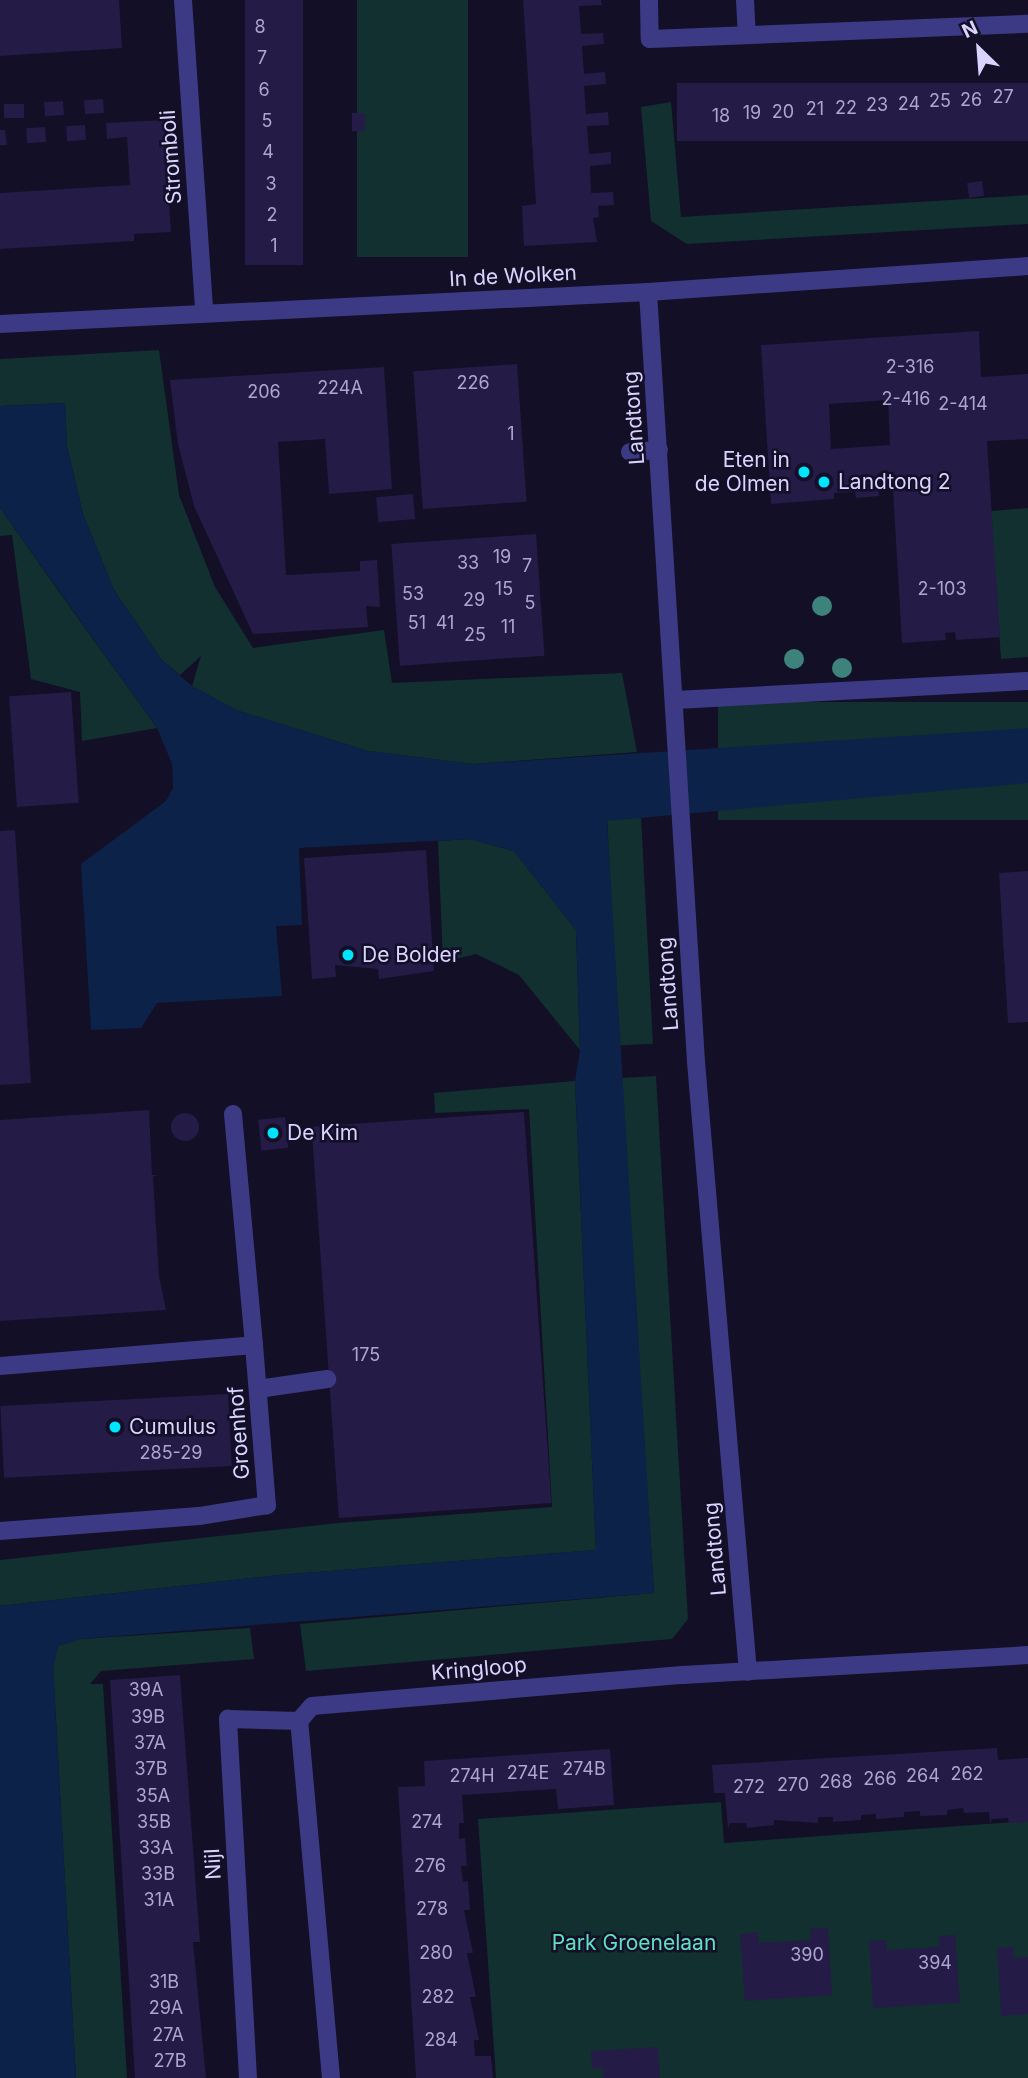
<!DOCTYPE html>
<html>
<head>
<meta charset="utf-8">
<style>
	body { margin:0 }
	#map { position:relative; width:1028px; height:2078px; overflow:hidden; background:#130f26; font-family:Inter,sans-serif }
	div>[style] { position:absolute }
	.green>* { inset:0; background:#12302f; transform-origin:0 0 }
	.water>* { inset:0; background:#0c2248 }
	.building>* { inset:0; background:#241b47; transform-origin:0 0 }
	.round { border-radius:50% }
	.lane>* { height:18px; margin:-9px; padding:0 9px; transform-origin:9px; border-radius:9px; background:#3d3a85 }
	.street>* { height:18px; margin:-9px; padding:0 9px; transform-origin:9px; border-radius:9px; background:#3d3a85 }
	.trees>* { width:20px; height:20px; margin:-10px; border-radius:50%; background:#3d827b }
	.dots>* { width:19px; height:19px; translate:-50% -50%; box-sizing:border-box; border:4px solid #130f26; border-radius:50% }
	span { translate:-50% -50%; white-space:nowrap; text-align:center; line-height:1.15; -webkit-text-stroke:5px #130f26; paint-order:stroke }
	.number-label { font-size:18px; color:#aca6d1 }
	.number-label span { -webkit-text-stroke-width:0 }
	.street-label { font-size:21px; color:#d9d4ff }
	.poi-label { font-size:21px; color:#d9d4ff }
	.right { translate:-100% -50%; text-align:right }
	.left { translate:0 -50%; text-align:left }
	.park-label { font-size:21px; color:#5fe0c0 }
	.north { position:absolute; left:944px; top:14px; width:70px; height:70px; -webkit-text-stroke:5px #130f26; paint-order:stroke; rotate:335deg; font-size:19px; font-weight:700; line-height:28px; text-align:center; color:#d9d4ff }
	.north::after { content:''; display:block; margin:auto; width:24px; height:32px; background:#d9d4ff; clip-path:polygon(50% 0,100% 100%,50% 72%,0 100%) }
</style>
</head>
<body>
<div id="map">
	<div class="green">
		<i style="left:357px;top:0;width:111px;height:257px"></i>
		<i style="clip-path:polygon(671px 102px,681px 217px,1028px 195px,1028px 224px,687px 244px,651px 221px,641px 107px)"></i>
		<i style="clip-path:polygon(159px 350px,179px 495px,215px 587px,253px 648px,384px 630px,392px 683px,622px 673px,637px 752px,473px 764px,368px 751px,236px 710px,192px 686px,201px 656px,180px 675px,162px 660px,114px 590px,83px 514px,67px 446px,65px 403px,0 406px,0 359px)"></i>
		<i style="clip-path:polygon(0 508px,60px 593px,157px 728px,82px 741px,80px 692px,31px 679px,12px 535px,0 536px)"></i>
		<i style="clip-path:polygon(1028px 508px,1028px 657px,1001px 659px,991px 511px)"></i>
		<i style="left:1028px;top:702px;width:118px;height:310px;rotate:90deg"></i>
		<i style="left:641px;top:816px;width:228px;height:34px;rotate:87deg"></i>
		<i style="clip-path:polygon(470px 839px,514px 851px,576px 930px,580px 1050px,519px 975px,476px 954px,443px 962px,438px 841px)"></i>
		<i style="clip-path:polygon(656px 1076px,688px 1619px,672px 1639px,306px 1671px,300px 1624px,654px 1593px,621px 1078px)"></i>
		<i style="clip-path:polygon(575px 1081px,596px 1550px,279px 1575px,0 1606px,0 1560px,338px 1523px,552px 1507px,529px 1109px,435px 1113px,434px 1093px)"></i>
		<i style="clip-path:polygon(250px 1628px,254px 1659px,101px 1671px,90px 1684px,103px 1684px,127px 2078px,76px 2078px,53px 1667px,58px 1646px,81px 1639px)"></i>
		<i style="clip-path:polygon(721px 1802px,724px 1843px,1028px 1821px,1028px 2078px,496px 2078px,478px 1819px)"></i>
	</div>
	<div class="water">
		<i style="clip-path:polygon(65px 403px,67px 446px,83px 514px,114px 590px,162px 660px,192px 686px,236px 710px,368px 751px,473px 764px,1028px 728px,1028px 783px,607px 821px,654px 1593px,81px 1639px,58px 1646px,53px 1667px,76px 2078px,0 2078px,0 1606px,279px 1575px,596px 1550px,575px 1081px,580px 1050px,576px 930px,514px 851px,470px 839px,299px 848px,302px 925px,276px 926px,282px 996px,157px 1003px,141px 1028px,91px 1030px,81px 864px,166px 801px,173px 788px,172px 764px,157px 728px,0 508px,0 406px)"></i>
	</div>
	<div class="building">
		<i style="clip-path:polygon(0 0,119px 0,122px 48px,0 56px)"></i>
		<i style="left:245px;top:0;width:58px;height:265px"></i>
		<i style="clip-path:polygon(523px 0,601px 0,602px 5px,579px 6px,581px 34px,603px 33px,604px 44px,582px 46px,584px 74px,605px 72px,606px 84px,584px 86px,586px 114px,608px 112px,609px 125px,587px 126px,589px 154px,611px 152px,611px 164px,590px 166px,591px 193px,613px 192px,614px 205px,598px 206px,599px 217px,593px 218px,597px 242px,524px 246px,522px 206px,536px 204px)"></i>
		<i style="left:1028px;top:83px;width:58px;height:351px;rotate:90deg"></i>
		<i style="left:103px;top:99px;width:14px;height:19px;rotate:86deg"></i>
		<i style="left:63px;top:101px;width:14px;height:19px;rotate:86deg"></i>
		<i style="left:24px;top:104px;width:14px;height:20px;rotate:90deg"></i>
		<i style="left:352px;top:113px;width:13px;height:18px"></i>
		<i style="clip-path:polygon(164px 120px,171px 232px,134px 234px,134px 241px,0 249px,0 193px,130px 185px,127px 137px,107px 139px,106px 123px)"></i>
		<i style="left:85px;top:125px;width:15px;height:19px;rotate:86deg"></i>
		<i style="left:45px;top:127px;width:15px;height:19px;rotate:86deg"></i>
		<i style="clip-path:polygon(0 130px,5px 130px,7px 145px,0 145px)"></i>
		<i style="left:982px;top:181px;width:15px;height:15px;rotate:82deg"></i>
		<i style="clip-path:polygon(evenodd,979px 331px,981px 377px,1028px 374px,1028px 439px,987px 441px,1000px 637px,956px 640px,955px 632px,945px 633px,946px 640px,902px 643px,892px 472px,878px 473px,879px 496px,856px 498px,855px 492px,834px 493px,834px 499px,771px 504px,761px 345px,979px 331px,888px 400px,890px 445px,831px 449px,829px 404px,888px 400px)"></i>
		<i style="left:517px;top:364px;width:138px;height:104px;rotate:86deg"></i>
		<i style="clip-path:polygon(384px 367px,392px 489px,329px 494px,325px 439px,278px 442px,286px 575px,360px 571px,360px 561px,377px 560px,380px 607px,366px 606px,368px 627px,253px 634px,194px 506px,178px 444px,170px 380px)"></i>
		<i style="left:413px;top:494px;width:25px;height:37px;rotate:85deg"></i>
		<i style="left:536px;top:534px;width:122px;height:145px;rotate:86deg"></i>
		<i style="left:71px;top:692px;width:111px;height:62px;rotate:86deg"></i>
		<i style="clip-path:polygon(15px 830px,31px 1083px,0 1085px,0 831px)"></i>
		<i style="clip-path:polygon(426px 850px,434px 971px,379px 979px,378px 969px,335px 965px,336px 977px,312px 979px,304px 858px)"></i>
		<i style="clip-path:polygon(1028px 871px,1028px 1022px,1008px 1023px,999px 873px)"></i>
		<i style="clip-path:polygon(149px 1110px,152px 1175px,157px 1175px,153px 1177px,159px 1276px,166px 1310px,0 1321px,0 1120px)"></i>
		<i style="left:524px;top:1112px;width:392px;height:213px;rotate:86deg"></i>
		<i class="round" style="left:171px;top:1113px;width:28px;height:28px"></i>
		<i style="left:285px;top:1117px;width:31px;height:27px;rotate:84deg"></i>
		<i style="left:228px;top:1394px;width:72px;height:228px;rotate:87deg"></i>
		<i style="clip-path:polygon(180px 1675px,200px 1942px,193px 1942px,206px 2078px,135px 2078px,110px 1680px)"></i>
		<i style="clip-path:polygon(997px 1748px,998px 1760px,1028px 1758px,1028px 1822px,1009px 1823px,1008px 1818px,992px 1819px,990px 1824px,989px 1812px,964px 1813px,963px 1808px,947px 1810px,947px 1815px,920px 1816px,920px 1811px,904px 1812px,904px 1817px,876px 1819px,876px 1814px,861px 1815px,861px 1820px,833px 1822px,833px 1817px,818px 1817px,818px 1823px,774px 1820px,774px 1825px,747px 1828px,746px 1823px,730px 1823px,728px 1829px,725px 1793px,714px 1793px,712px 1765px)"></i>
		<i style="clip-path:polygon(610px 1749px,614px 1805px,558px 1809px,556px 1789px,462px 1795px,464px 1823px,459px 1823px,459px 1839px,465px 1838px,467px 1866px,461px 1866px,463px 1882px,468px 1881px,470px 1910px,464px 1910px,473px 1953px,467px 1953px,476px 1997px,470px 1997px,479px 2040px,474px 2040px,475px 2056px,491px 2056px,493px 2078px,416px 2078px,398px 1787px,425px 1786px,424px 1761px)"></i>
		<i style="clip-path:polygon(828px 1928px,832px 1995px,745px 2001px,740px 1934px,758px 1932px,759px 1943px,811px 1940px,810px 1929px)"></i>
		<i style="clip-path:polygon(955px 1935px,960px 2003px,873px 2008px,869px 1941px,886px 1940px,887px 1950px,939px 1947px,939px 1936px)"></i>
		<i style="clip-path:polygon(1014px 1947px,1014px 1958px,1028px 1957px,1028px 2014px,1001px 2016px,997px 1948px)"></i>
		<i style="clip-path:polygon(658px 2047px,660px 2078px,603px 2078px,603px 2068px,592px 2068px,591px 2051px)"></i>
	</div>
	<div class="lane">
		<i style="left:630px;top:452px;width:29px;rotate:-4deg"></i>
		<i style="left:676px;top:700px;width:353px;rotate:-3.1deg"></i>
		<i style="left:233px;top:1114px;width:232px;rotate:84.8deg"></i>
		<i style="left:0;top:1366px;width:255px;rotate:-4.7deg"></i>
		<i style="left:254px;top:1345px;width:161px;rotate:85.4deg"></i>
		<i style="left:267px;top:1505px;width:69px;rotate:170.8deg"></i>
		<i style="left:199px;top:1516px;width:200px;rotate:175.7deg"></i>
		<i style="left:258px;top:1389px;width:70px;rotate:-8.2deg"></i>
		<i style="left:248px;top:2078px;width:360px;rotate:-93.2deg"></i>
		<i style="left:228px;top:1719px;width:71px;rotate:1.6deg"></i>
	</div>
	<div class="street">
		<i style="left:183px;top:0;width:313px;rotate:86.1deg"></i>
		<i style="left:649px;top:0;width:39px;rotate:89deg"></i>
		<i style="left:650px;top:39px;width:378px;rotate:-2.3deg"></i>
		<i style="left:745px;top:0;width:35px;rotate:87deg"></i>
		<i style="left:648px;top:292px;width:771px;rotate:86.43deg"></i>
		<i style="left:696px;top:1062px;width:612px;rotate:85.13deg"></i>
		<i style="left:0;top:324px;width:649px;rotate:-2.83deg"></i>
		<i style="left:648px;top:292px;width:381px;rotate:-3.9deg"></i>
		<i style="left:331px;top:2078px;width:358px;rotate:-95.1deg"></i>
		<i style="left:299px;top:1721px;width:20px;rotate:-49deg"></i>
		<i style="left:312px;top:1706px;width:372px;rotate:-4.8deg"></i>
		<i style="left:683px;top:1675px;width:346px;rotate:-3.3deg"></i>
	</div>
	<div class="trees">
		<i style="left:822px;top:606px"></i>
		<i style="left:794px;top:659px"></i>
		<i style="left:842px;top:668px"></i>
	</div>
	<div class="dots">
		<i style="left:804px;top:472px;background:#00e5ff"></i>
		<i style="left:824px;top:482px;background:#00e5ff"></i>
		<i style="left:348px;top:955px;background:#00e5ff"></i>
		<i style="left:273px;top:1133px;background:#00e5ff"></i>
		<i style="left:115px;top:1427px;background:#00e5ff"></i>
	</div>
	<div class="number-label">
		<span style="left:260px;top:27px">8</span>
		<span style="left:262px;top:58px">7</span>
		<span style="left:264px;top:90px">6</span>
		<span style="left:1003px;top:97px">27</span>
		<span style="left:971px;top:100px">26</span>
		<span style="left:940px;top:101px">25</span>
		<span style="left:909px;top:104px">24</span>
		<span style="left:877px;top:105px">23</span>
		<span style="left:846px;top:108px">22</span>
		<span style="left:815px;top:109px">21</span>
		<span style="left:783px;top:112px">20</span>
		<span style="left:752px;top:113px">19</span>
		<span style="left:721px;top:116px">18</span>
		<span style="left:267px;top:121px">5</span>
		<span style="left:268px;top:152px">4</span>
		<span style="left:271px;top:184px">3</span>
		<span style="left:272px;top:215px">2</span>
		<span style="left:274px;top:246px">1</span>
		<span style="left:910px;top:367px">2-316</span>
		<span style="left:473px;top:383px">226</span>
		<span style="left:340px;top:388px">224A</span>
		<span style="left:264px;top:392px">206</span>
		<span style="left:906px;top:399px">2-416</span>
		<span style="left:963px;top:404px">2-414</span>
		<span style="left:511px;top:434px">1</span>
		<span style="left:502px;top:557px">19</span>
		<span style="left:468px;top:563px">33</span>
		<span style="left:527px;top:566px">7</span>
		<span style="left:504px;top:589px">15</span>
		<span style="left:942px;top:589px">2-103</span>
		<span style="left:413px;top:594px">53</span>
		<span style="left:474px;top:600px">29</span>
		<span style="left:530px;top:603px">5</span>
		<span style="left:417px;top:623px">51</span>
		<span style="left:445px;top:623px">41</span>
		<span style="left:508px;top:627px">11</span>
		<span style="left:475px;top:635px">25</span>
		<span style="left:366px;top:1355px">175</span>
		<span style="left:171px;top:1453px">285-29</span>
		<span style="left:146px;top:1690px">39A</span>
		<span style="left:148px;top:1717px">39B</span>
		<span style="left:150px;top:1743px">37A</span>
		<span style="left:151px;top:1769px">37B</span>
		<span style="left:584px;top:1769px">274B</span>
		<span style="left:528px;top:1773px">274E</span>
		<span style="left:967px;top:1774px">262</span>
		<span style="left:472px;top:1776px">274H</span>
		<span style="left:923px;top:1776px">264</span>
		<span style="left:880px;top:1779px">266</span>
		<span style="left:836px;top:1782px">268</span>
		<span style="left:793px;top:1785px">270</span>
		<span style="left:749px;top:1787px">272</span>
		<span style="left:153px;top:1796px">35A</span>
		<span style="left:154px;top:1822px">35B</span>
		<span style="left:427px;top:1822px">274</span>
		<span style="left:156px;top:1848px">33A</span>
		<span style="left:430px;top:1866px">276</span>
		<span style="left:158px;top:1874px">33B</span>
		<span style="left:159px;top:1900px">31A</span>
		<span style="left:432px;top:1909px">278</span>
		<span style="left:436px;top:1953px">280</span>
		<span style="left:807px;top:1955px">390</span>
		<span style="left:935px;top:1963px">394</span>
		<span style="left:164px;top:1982px">31B</span>
		<span style="left:438px;top:1997px">282</span>
		<span style="left:166px;top:2008px">29A</span>
		<span style="left:168px;top:2035px">27A</span>
		<span style="left:441px;top:2040px">284</span>
		<span style="left:170px;top:2061px">27B</span>
	</div>
	<div class="street-label">
		<span style="left:171px;top:157px;rotate:-94deg">Stromboli</span>
		<span style="left:513px;top:276px;rotate:-3deg">In de Wolken</span>
		<span style="left:634px;top:418px;rotate:-94deg">Landtong</span>
		<span style="left:668px;top:984px;rotate:-94deg">Landtong</span>
		<span style="left:239px;top:1433px;rotate:-94deg">Groenhof</span>
		<span style="left:715px;top:1549px;rotate:-95deg">Landtong</span>
		<span style="left:479px;top:1669px;rotate:-5deg">Kringloop</span>
		<span style="left:213px;top:1864px;rotate:-93deg">Nijl</span>
	</div>
	<div class="poi-label">
		<span class="right" style="left:790px;top:472px">Eten in<br>de Olmen</span>
		<span class="left" style="left:838px;top:482px">Landtong 2</span>
		<span class="left" style="left:362px;top:955px">De Bolder</span>
		<span class="left" style="left:287px;top:1133px">De Kim</span>
		<span class="left" style="left:129px;top:1427px">Cumulus</span>
	</div>
	<div class="park-label">
		<span style="left:634px;top:1943px">Park Groenelaan</span>
	</div>
	<div class="north">N</div>
</div>
</body>
</html>
